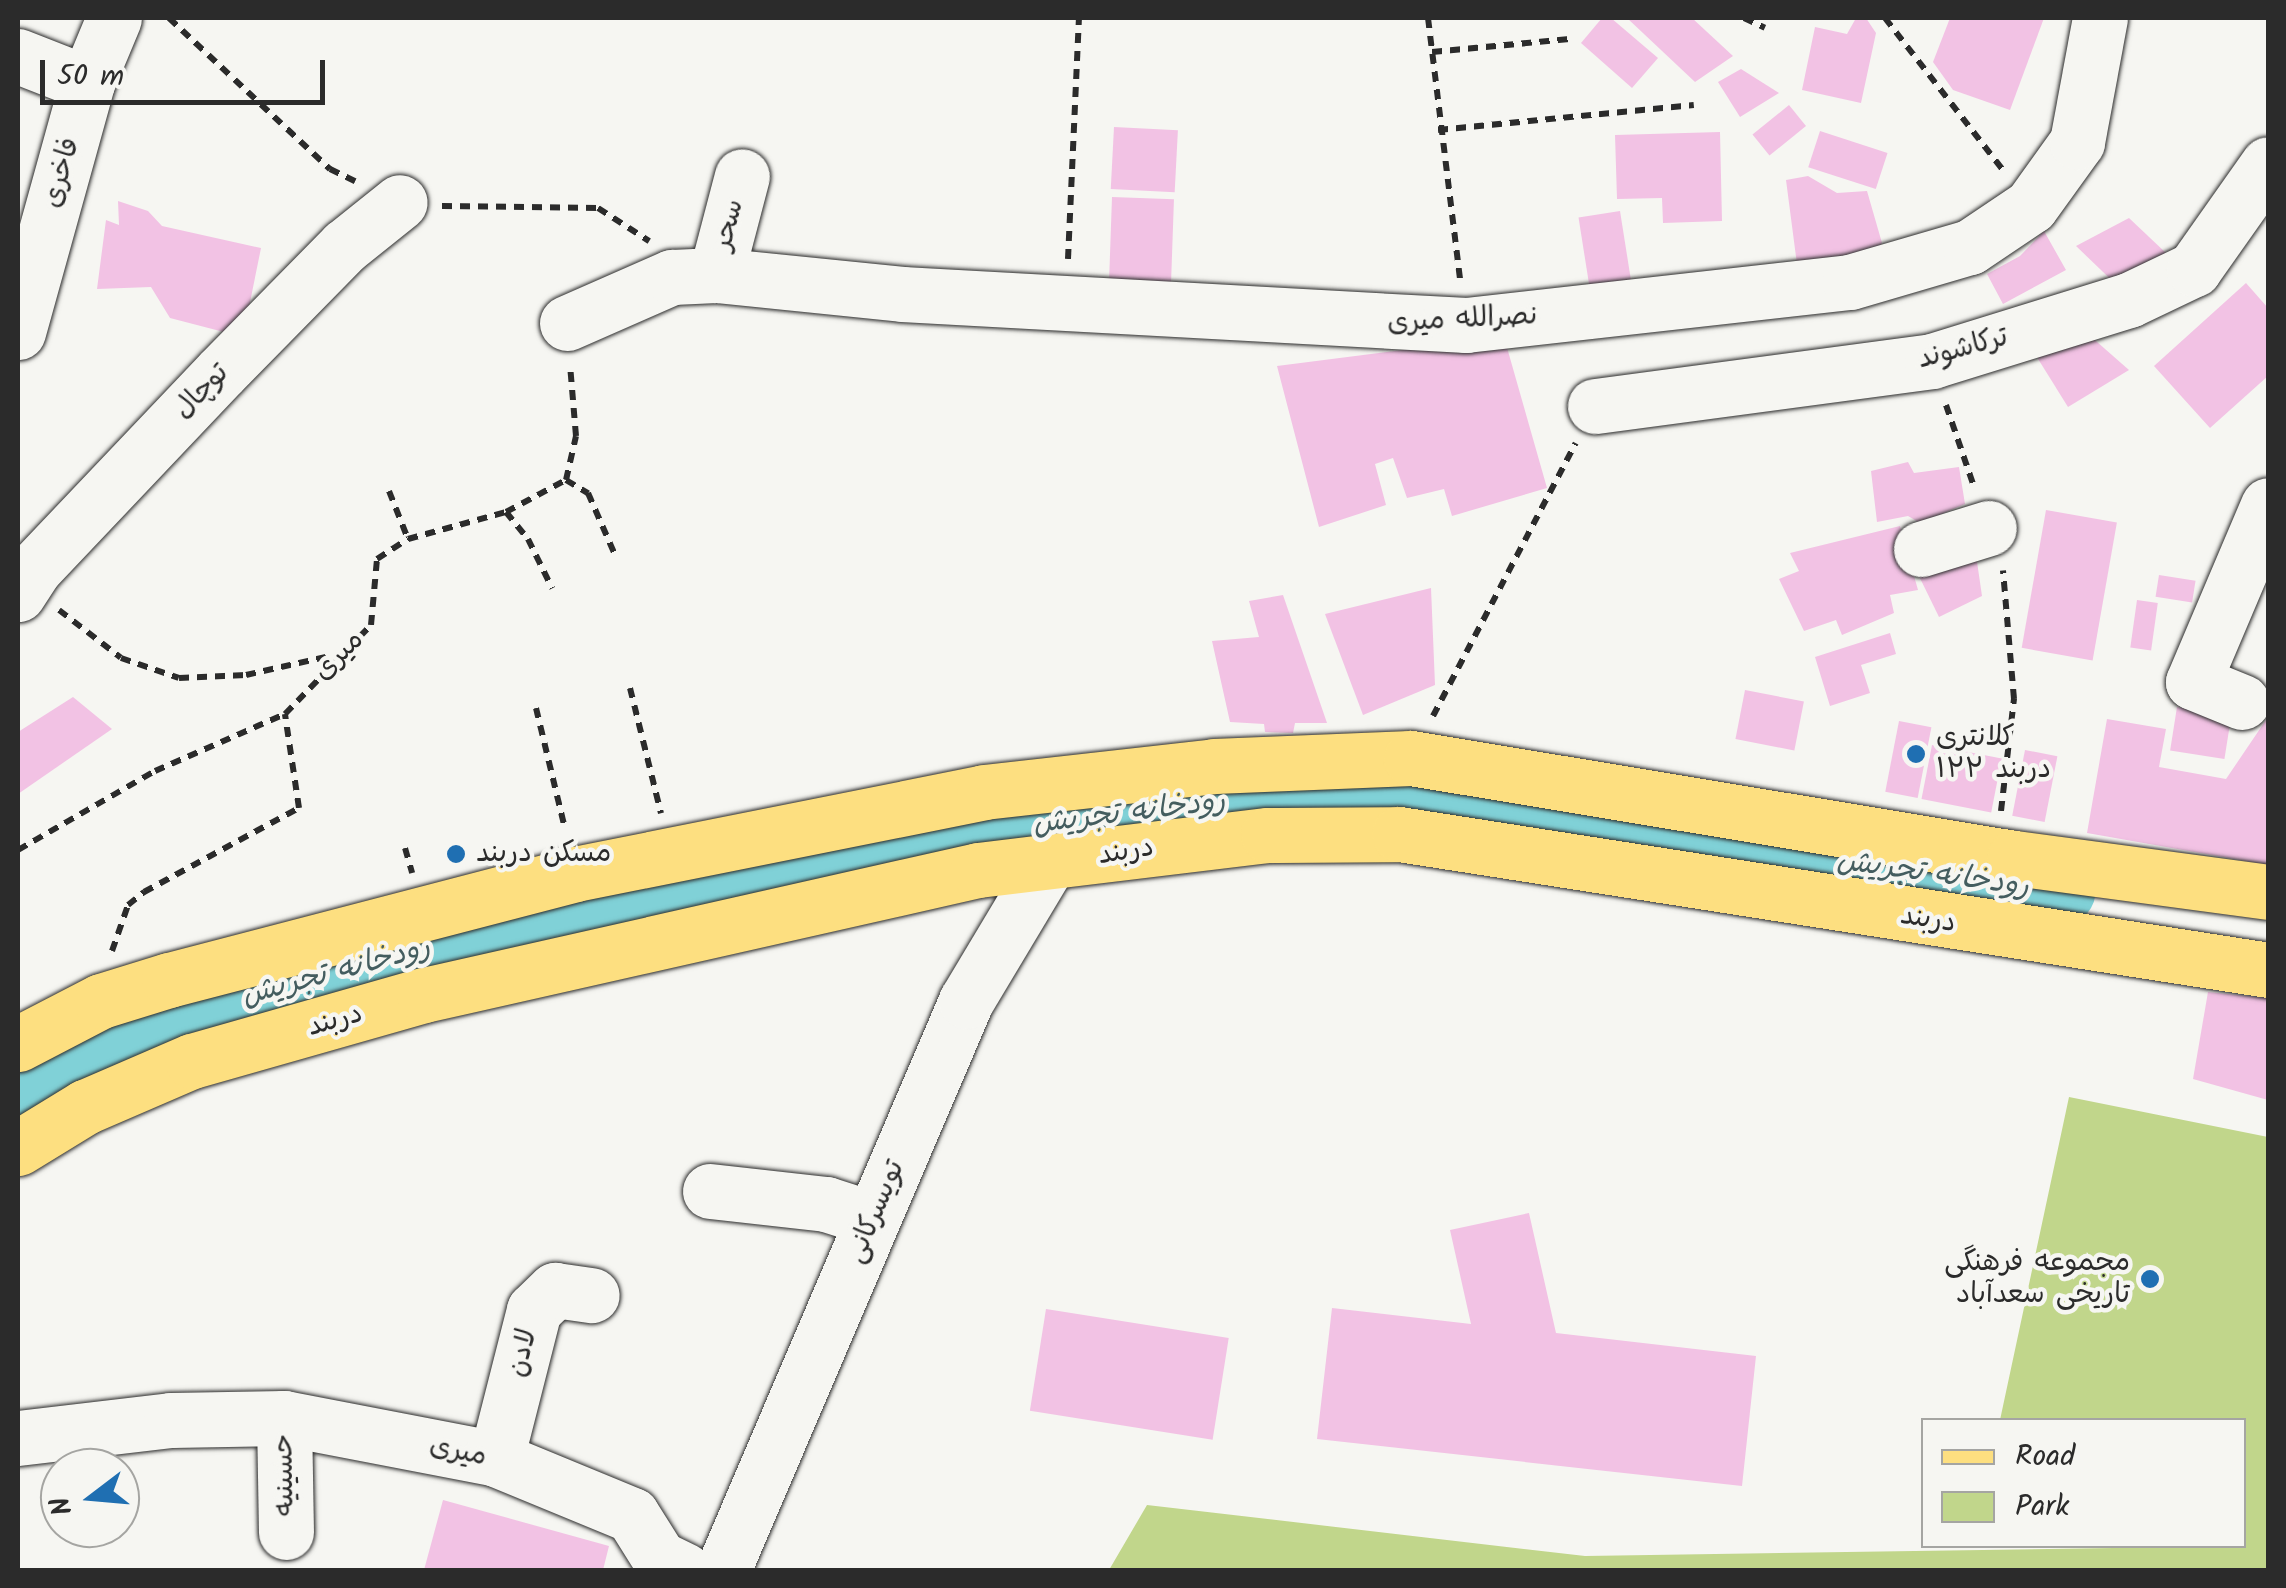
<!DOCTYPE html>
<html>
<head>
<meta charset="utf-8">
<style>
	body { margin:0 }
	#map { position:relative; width:2286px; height:1588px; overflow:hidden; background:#f6f6f2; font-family:Kalam,"Playpen Sans Arabic",sans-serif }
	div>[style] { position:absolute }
	.green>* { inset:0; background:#c1d68b }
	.river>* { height:68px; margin:-34px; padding:0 34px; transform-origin:34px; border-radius:34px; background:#80d1d7 }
	.building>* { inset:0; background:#f2c2e4; transform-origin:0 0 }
	.path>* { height:6px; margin-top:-3px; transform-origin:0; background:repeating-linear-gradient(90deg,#2b2b2b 0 10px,transparent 0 18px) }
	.roads { filter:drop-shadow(0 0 2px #2b2b2b) drop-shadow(0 0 2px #2b2b2b) }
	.minor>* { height:55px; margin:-27.5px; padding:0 27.5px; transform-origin:27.5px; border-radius:27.5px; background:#f6f6f2 }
	.major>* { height:55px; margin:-27.5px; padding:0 27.5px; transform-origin:27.5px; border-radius:27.5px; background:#fddf80 }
	.dots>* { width:28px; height:28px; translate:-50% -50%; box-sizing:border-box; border:5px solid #f6f6f2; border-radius:50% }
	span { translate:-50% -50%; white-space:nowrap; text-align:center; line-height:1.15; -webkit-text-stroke:9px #f6f6f2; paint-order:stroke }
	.street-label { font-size:28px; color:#2b2b2b }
	.poi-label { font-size:28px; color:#2b2b2b }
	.left { translate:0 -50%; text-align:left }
	.right { translate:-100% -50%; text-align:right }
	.water-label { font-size:30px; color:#445d5f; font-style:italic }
	.frame { position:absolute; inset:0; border:20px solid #2b2b2b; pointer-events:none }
	.legend { position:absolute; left:1921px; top:1418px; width:325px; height:130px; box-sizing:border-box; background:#f6f6f2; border:2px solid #a5a5a2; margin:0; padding:12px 18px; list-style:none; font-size:30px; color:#2b2b2b }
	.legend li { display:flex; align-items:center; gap:20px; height:50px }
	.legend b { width:50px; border:2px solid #a5a5a2 }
	.north { position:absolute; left:40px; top:1448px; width:100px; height:100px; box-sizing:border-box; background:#f6f6f2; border:2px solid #a5a5a2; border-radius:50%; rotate:254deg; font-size:28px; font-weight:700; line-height:40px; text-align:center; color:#2b2b2b }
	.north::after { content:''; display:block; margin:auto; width:35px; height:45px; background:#1f6fb2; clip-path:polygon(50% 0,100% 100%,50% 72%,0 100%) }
	.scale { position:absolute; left:40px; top:60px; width:285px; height:45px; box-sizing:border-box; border:5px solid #2b2b2b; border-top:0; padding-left:12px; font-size:30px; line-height:35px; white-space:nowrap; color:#2b2b2b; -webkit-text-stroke:8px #f6f6f2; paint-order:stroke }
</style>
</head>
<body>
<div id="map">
	<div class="green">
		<i style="clip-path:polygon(2069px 1097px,2268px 1137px,2268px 1570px,1109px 1570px,1147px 1505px,1585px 1556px,2244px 1546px,2244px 1420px,2000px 1420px)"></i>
	</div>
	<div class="river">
		<i style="left:18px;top:1085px;width:240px;rotate:-22deg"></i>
		<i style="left:241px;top:995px;width:577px;rotate:-14.35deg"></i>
		<i style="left:800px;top:852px;width:448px;rotate:-6.8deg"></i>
		<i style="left:1245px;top:799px;width:113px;rotate:-1.5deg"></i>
		<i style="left:1358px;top:796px;width:710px;rotate:7.69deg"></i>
	</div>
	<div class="building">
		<i style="clip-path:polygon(1602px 18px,1611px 18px,1658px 58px,1632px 88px,1581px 43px)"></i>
		<i style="clip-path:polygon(1627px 18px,1692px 18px,1733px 56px,1695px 82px)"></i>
		<i style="clip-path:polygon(1856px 18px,1866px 18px,1876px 33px,1861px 103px,1802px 90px,1815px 27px,1847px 34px)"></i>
		<i style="clip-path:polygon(1950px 18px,2044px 18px,2010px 110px,1953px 90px,1933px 62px)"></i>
		<i style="clip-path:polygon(1741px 69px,1779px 93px,1740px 117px,1718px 82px)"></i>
		<i style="left:1789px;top:105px;width:27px;height:47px;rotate:51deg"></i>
		<i style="left:1114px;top:127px;width:64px;height:62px;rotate:3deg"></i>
		<i style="left:1820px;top:131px;width:71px;height:38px;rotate:18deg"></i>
		<i style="clip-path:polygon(1720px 132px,1722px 221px,1663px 223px,1662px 198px,1617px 199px,1615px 135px)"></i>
		<i style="clip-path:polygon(1808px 176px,1837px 193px,1867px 191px,1882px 243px,1864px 264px,1798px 272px,1786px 180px)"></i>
		<i style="left:1112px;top:197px;width:62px;height:93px;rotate:2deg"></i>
		<i style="clip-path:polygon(118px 201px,148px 211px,162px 226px,261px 248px,243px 337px,170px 318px,151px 287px,97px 289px,106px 220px,119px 225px)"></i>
		<i style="left:1620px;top:211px;width:84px;height:42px;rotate:81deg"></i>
		<i style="clip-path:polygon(2129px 218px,2166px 253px,2127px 295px,2076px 246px)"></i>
		<i style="clip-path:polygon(2044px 231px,2066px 270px,2003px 304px,1987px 274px,2020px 256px)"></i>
		<i style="clip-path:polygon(2246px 283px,2268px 308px,2268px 376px,2210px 428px,2154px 366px)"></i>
		<i style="clip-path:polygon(2080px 327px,2129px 370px,2068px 407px,2025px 338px)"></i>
		<i style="clip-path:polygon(1504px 337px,1547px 488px,1452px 516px,1444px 489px,1407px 498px,1393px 458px,1375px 464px,1386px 505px,1319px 527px,1277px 366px)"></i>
		<i style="clip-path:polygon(1908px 462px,1914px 473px,1959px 467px,1965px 504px,1920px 523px,1908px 516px,1877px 522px,1871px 471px)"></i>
		<i style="left:2046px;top:510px;width:72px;height:140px;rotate:10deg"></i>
		<i style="clip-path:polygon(1900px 526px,1918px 590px,1890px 595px,1894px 613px,1842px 635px,1836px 620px,1804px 631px,1779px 579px,1799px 571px,1790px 553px)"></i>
		<i style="clip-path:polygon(1974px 541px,1982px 596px,1939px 617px,1916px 570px)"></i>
		<i style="left:2159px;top:575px;width:37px;height:22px;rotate:9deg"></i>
		<i style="clip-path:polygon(1431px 588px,1435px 685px,1363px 715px,1325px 614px)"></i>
		<i style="clip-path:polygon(1283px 595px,1327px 723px,1295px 723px,1293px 733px,1265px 732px,1264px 724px,1230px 722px,1212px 641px,1259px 637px,1249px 601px)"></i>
		<i style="left:2137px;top:600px;width:21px;height:48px;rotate:8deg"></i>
		<i style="clip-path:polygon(1890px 633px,1896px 654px,1861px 665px,1870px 693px,1830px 706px,1815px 657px)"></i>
		<i style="left:1745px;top:690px;width:60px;height:50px;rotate:11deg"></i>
		<i style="clip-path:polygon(73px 697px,112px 729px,18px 794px,18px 732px)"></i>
		<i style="left:2177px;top:707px;width:55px;height:44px;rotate:9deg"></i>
		<i style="clip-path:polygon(2268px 717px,2268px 865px,2087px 833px,2107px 719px,2166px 729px,2159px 767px,2226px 779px)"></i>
		<i style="left:1899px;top:721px;width:33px;height:72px;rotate:11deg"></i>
		<i style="left:1932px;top:745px;width:71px;height:55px;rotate:11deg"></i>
		<i style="left:2025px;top:750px;width:33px;height:67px;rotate:11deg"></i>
		<i style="clip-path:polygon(2208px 992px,2268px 998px,2268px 1100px,2193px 1079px)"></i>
		<i style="clip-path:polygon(1529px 1213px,1556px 1333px,1756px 1356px,1742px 1486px,1317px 1439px,1332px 1308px,1471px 1324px,1450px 1230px)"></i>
		<i style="left:1046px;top:1309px;width:185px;height:103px;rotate:9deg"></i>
		<i style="clip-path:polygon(443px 1500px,609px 1546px,603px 1570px,424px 1570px)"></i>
	</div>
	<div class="path">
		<i style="left:169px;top:18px;width:221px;rotate:43.2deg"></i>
		<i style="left:330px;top:169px;width:28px;rotate:26deg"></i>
		<i style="left:1428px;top:18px;width:263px;rotate:83deg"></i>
		<i style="left:1744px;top:18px;width:23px;rotate:25deg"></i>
		<i style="left:1885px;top:18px;width:191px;rotate:52.2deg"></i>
		<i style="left:1432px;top:52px;width:138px;rotate:-5.4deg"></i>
		<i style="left:1438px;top:130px;width:257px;rotate:-5.6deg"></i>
		<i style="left:442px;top:206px;width:156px;rotate:0.7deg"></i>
		<i style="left:598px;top:208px;width:61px;rotate:32.9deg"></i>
		<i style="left:1068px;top:259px;width:241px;rotate:-87.4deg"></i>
		<i style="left:1946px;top:405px;width:87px;rotate:71.1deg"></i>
		<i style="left:566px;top:480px;width:26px;rotate:31deg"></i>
		<i style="left:588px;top:493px;width:70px;rotate:66.4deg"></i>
		<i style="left:389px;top:491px;width:52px;rotate:68.4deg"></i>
		<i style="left:506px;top:512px;width:35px;rotate:51deg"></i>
		<i style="left:528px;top:539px;width:55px;rotate:63.9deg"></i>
		<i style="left:59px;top:610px;width:78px;rotate:37.7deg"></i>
		<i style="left:121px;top:658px;width:61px;rotate:19deg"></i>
		<i style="left:179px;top:678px;width:67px;rotate:-2.6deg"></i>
		<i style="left:246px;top:675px;width:90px;rotate:-12.8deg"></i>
		<i style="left:630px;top:688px;width:129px;rotate:76.1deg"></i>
		<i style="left:536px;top:708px;width:124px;rotate:76.5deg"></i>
		<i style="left:1433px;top:716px;width:308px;rotate:-62.4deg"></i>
		<i style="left:2001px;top:811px;width:113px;rotate:-83.4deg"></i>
		<i style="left:2014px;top:699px;width:129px;rotate:-94.9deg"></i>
		<i style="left:405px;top:848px;width:26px;rotate:74deg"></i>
		<i style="left:18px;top:850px;width:158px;rotate:-30deg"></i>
		<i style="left:155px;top:771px;width:142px;rotate:-23.7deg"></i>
		<i style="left:285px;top:714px;width:124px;rotate:-46deg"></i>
		<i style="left:371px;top:625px;width:66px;rotate:-84.8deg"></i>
		<i style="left:377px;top:559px;width:37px;rotate:-33deg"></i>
		<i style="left:408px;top:539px;width:102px;rotate:-15.4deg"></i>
		<i style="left:506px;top:512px;width:68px;rotate:-28.1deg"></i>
		<i style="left:566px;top:480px;width:45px;rotate:-77.2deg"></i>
		<i style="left:576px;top:436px;width:72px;rotate:-94.8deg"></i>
		<i style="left:112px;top:951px;width:49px;rotate:-70.8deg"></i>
		<i style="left:128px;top:905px;width:21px;rotate:-39deg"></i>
		<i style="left:144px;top:892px;width:176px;rotate:-28.5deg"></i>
		<i style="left:299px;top:808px;width:95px;rotate:-98.5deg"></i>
	</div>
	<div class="roads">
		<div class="minor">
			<i style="left:18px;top:56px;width:74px;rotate:21.4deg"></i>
			<i style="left:716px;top:275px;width:102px;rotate:-75.3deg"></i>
			<i style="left:567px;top:323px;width:115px;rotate:-23.7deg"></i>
			<i style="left:672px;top:277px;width:44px;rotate:-2.6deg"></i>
			<i style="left:716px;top:275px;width:187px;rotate:5.8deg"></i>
			<i style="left:902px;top:294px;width:565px;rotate:3.15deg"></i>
			<i style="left:1466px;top:325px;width:386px;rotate:-6.4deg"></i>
			<i style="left:1850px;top:282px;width:125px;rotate:-16.3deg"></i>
			<i style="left:1970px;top:247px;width:73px;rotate:-33.9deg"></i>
			<i style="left:2031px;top:206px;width:79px;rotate:-54.3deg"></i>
			<i style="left:2077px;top:142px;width:126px;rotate:-79.5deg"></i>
			<i style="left:18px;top:332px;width:258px;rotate:-74.5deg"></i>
			<i style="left:87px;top:83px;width:70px;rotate:-67.4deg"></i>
			<i style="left:1595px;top:406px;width:340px;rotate:-7.6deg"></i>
			<i style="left:1932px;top:361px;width:206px;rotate:-17.2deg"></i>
			<i style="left:2129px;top:300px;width:72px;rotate:-25.5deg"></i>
			<i style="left:2194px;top:269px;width:128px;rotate:-54.8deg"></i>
			<i style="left:1921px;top:549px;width:71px;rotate:-17.2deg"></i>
			<i style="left:18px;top:594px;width:31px;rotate:-57deg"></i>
			<i style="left:35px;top:568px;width:270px;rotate:-46.5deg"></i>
			<i style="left:221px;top:372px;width:177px;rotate:-45.5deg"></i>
			<i style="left:345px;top:246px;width:70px;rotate:-38.7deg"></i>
			<i style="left:2242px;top:702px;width:53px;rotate:-157.8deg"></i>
			<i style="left:2193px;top:682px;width:192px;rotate:-67deg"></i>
			<i style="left:710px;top:1191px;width:117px;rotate:6.4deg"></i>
			<i style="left:826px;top:1204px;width:49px;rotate:17.7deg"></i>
			<i style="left:284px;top:1418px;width:114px;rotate:89deg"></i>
			<i style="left:18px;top:1438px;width:154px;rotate:-6.7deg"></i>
			<i style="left:171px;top:1420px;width:113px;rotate:-1deg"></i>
			<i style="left:284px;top:1418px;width:216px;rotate:10.9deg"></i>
			<i style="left:496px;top:1459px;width:147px;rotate:22.4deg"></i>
			<i style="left:632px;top:1515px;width:51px;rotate:57.9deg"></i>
			<i style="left:659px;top:1558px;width:28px;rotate:26deg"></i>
			<i style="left:496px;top:1459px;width:154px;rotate:-75.7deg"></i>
			<i style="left:534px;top:1310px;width:29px;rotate:-44deg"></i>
			<i style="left:555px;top:1290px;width:37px;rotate:8deg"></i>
			<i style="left:723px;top:1570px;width:619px;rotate:-66.87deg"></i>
			<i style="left:966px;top:1001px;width:160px;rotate:-59.1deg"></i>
		</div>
		<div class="major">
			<i style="left:18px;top:1044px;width:93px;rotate:-27.4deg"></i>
			<i style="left:101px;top:1001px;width:71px;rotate:-17.2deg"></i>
			<i style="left:169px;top:980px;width:420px;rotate:-14.6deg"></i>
			<i style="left:575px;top:874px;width:417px;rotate:-11.3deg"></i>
			<i style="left:984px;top:792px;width:231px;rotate:-6.4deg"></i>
			<i style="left:1214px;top:766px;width:197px;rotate:-2.3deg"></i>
			<i style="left:1411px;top:758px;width:611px;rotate:9.42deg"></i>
			<i style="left:2014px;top:858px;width:256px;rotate:7.6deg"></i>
			<i style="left:18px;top:1148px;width:79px;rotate:-31.5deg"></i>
			<i style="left:85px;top:1107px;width:116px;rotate:-23.3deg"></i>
			<i style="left:192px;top:1061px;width:241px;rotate:-15.9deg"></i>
			<i style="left:424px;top:995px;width:568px;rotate:-12.71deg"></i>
			<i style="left:978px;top:870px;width:292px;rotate:-6.9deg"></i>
			<i style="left:1268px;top:835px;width:131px;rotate:-0.4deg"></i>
			<i style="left:1399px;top:834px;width:880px;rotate:8.89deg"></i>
		</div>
	</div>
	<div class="dots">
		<i style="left:1916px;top:754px;background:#1f6fb2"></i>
		<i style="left:456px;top:854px;background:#1f6fb2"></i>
		<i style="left:2150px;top:1279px;background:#1f6fb2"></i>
	</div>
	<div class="street-label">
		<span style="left:62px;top:173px;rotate:-74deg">فاخری</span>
		<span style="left:729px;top:225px;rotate:-75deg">سحر</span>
		<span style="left:1463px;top:320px;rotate:-3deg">نصرالله میری</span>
		<span style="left:1963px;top:349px;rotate:-15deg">ترکاشوند</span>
		<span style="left:202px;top:392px;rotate:-46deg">توچال</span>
		<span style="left:339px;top:656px;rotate:-45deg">میری</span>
		<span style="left:1126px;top:852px;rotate:-9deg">دربند</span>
		<span style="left:1928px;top:920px;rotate:9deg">دربند</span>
		<span style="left:335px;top:1021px;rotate:-16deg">دربند</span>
		<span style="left:876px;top:1212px;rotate:-67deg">تویسرکانی</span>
		<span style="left:523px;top:1353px;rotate:-75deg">لادن</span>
		<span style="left:458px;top:1452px;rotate:12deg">میری</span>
		<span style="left:285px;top:1475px;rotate:-91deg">حسینیه</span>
	</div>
	<div class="poi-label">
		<span class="left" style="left:1936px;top:754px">کلانتری<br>۱۲۲ دربند</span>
		<span class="left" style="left:476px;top:854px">مسکن دربند</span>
		<span class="right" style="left:2130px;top:1279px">مجموعه فرهنگی<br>تاریخی سعدآباد</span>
	</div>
	<div class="water-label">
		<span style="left:1129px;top:813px;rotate:-7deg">رودخانه تجریش</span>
		<span style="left:1933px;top:874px;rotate:8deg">رودخانه تجریش</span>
		<span style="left:336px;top:972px;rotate:-15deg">رودخانه تجریش</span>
	</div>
	<div class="frame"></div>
	<ul class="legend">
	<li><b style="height:12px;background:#fddf80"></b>Road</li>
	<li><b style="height:28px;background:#c1d68b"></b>Park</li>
	</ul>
	<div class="north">N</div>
	<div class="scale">50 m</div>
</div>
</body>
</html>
